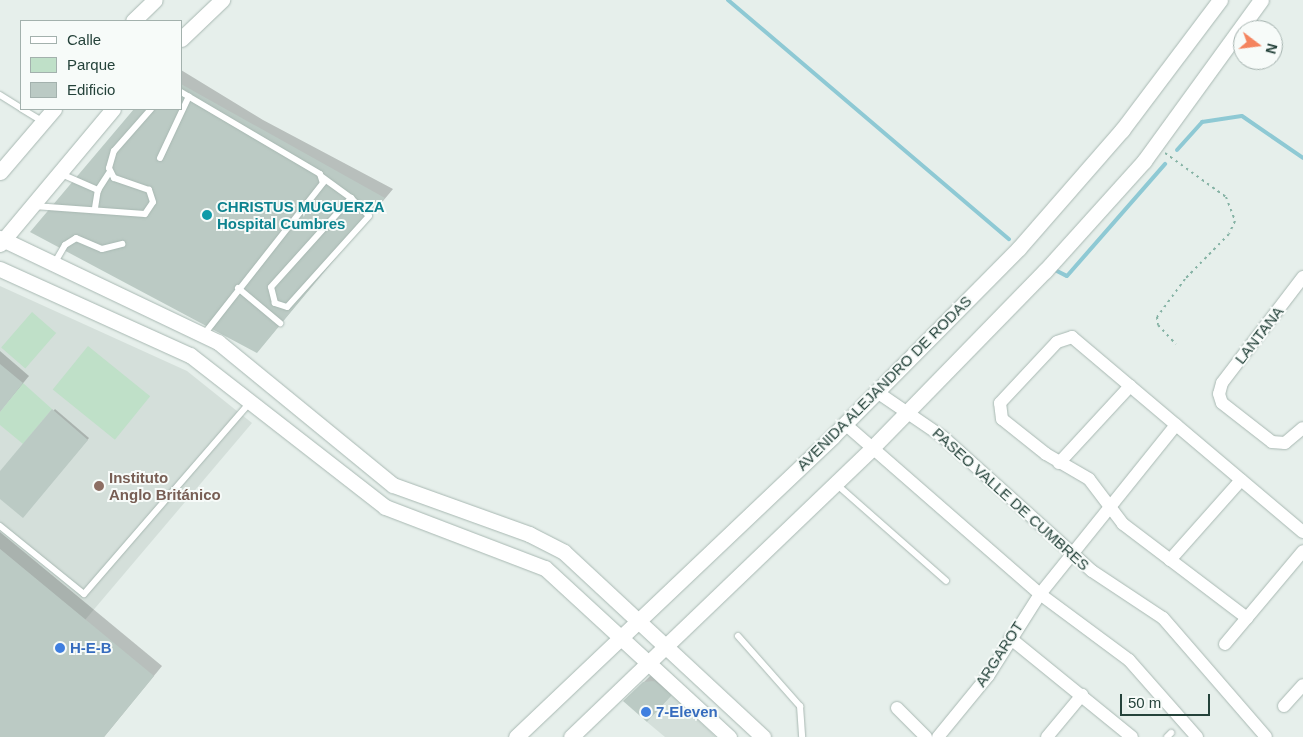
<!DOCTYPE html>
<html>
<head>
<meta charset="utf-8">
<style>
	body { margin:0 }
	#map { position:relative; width:1303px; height:737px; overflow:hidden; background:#e6efeb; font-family:Arial,sans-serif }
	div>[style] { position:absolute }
	.built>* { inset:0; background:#d4dfda }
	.green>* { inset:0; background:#bfe0c8; transform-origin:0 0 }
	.shadow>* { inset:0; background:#0003 }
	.stream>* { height:4px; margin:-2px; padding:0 2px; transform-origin:2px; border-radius:2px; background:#8ec9d4 }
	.building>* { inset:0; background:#bbcac4 }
	.path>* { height:2px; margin-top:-1px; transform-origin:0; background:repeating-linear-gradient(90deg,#86b3a5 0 2.5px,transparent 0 6.5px) }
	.roads { filter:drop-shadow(0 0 1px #a8b8b2) drop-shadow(0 0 1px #a8b8b2) }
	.service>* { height:6px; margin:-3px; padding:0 3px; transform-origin:3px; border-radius:3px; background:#fff }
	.minor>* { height:12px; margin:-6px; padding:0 6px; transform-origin:6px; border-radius:6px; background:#fff }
	.tertiary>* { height:15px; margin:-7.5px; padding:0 7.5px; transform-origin:7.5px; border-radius:7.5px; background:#fff }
	.secondary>* { height:15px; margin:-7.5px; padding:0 7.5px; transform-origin:7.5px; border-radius:7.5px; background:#fff }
	.dots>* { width:14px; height:14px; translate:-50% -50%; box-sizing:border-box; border:2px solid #f7fbf9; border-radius:50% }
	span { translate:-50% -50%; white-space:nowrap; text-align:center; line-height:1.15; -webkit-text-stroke:4px #f7fbf9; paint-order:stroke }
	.culture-label { font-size:15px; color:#0d838f; font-weight:700 }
	.left { translate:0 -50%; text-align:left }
	.street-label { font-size:15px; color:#24423a }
	.education-label { font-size:15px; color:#785e54; font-weight:700 }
	.shop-label { font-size:15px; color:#366cbe; font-weight:700 }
	.legend { position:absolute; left:20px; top:20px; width:162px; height:90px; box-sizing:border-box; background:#f7fbf9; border:1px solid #a3b1ad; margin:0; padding:6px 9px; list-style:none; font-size:15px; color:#24423a }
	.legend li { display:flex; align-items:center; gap:10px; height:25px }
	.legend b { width:25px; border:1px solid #a3b1ad }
	.north { position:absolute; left:1233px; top:20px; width:50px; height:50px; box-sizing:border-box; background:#f7fbf9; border:1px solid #a3b1ad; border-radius:50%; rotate:105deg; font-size:14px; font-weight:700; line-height:20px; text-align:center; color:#24423a }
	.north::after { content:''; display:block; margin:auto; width:18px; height:22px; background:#f4845f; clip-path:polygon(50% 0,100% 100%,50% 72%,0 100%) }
	.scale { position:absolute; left:1120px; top:694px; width:90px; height:22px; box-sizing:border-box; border:2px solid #24423a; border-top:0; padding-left:6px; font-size:15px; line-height:18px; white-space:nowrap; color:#24423a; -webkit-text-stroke:4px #f7fbf9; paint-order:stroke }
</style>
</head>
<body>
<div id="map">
	<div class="built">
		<i style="clip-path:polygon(0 286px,187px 371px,252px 423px,85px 620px,0 549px)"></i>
		<i style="clip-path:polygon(672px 695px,716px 737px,665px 737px,647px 722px)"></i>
	</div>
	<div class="green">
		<i style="left:32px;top:312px;width:32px;height:47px;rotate:41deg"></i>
		<i style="left:88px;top:346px;width:80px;height:56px;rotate:39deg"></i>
		<i style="clip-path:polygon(23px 383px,52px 409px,23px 444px,0 425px,0 412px)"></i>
	</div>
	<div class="shadow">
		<i style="clip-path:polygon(181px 70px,263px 120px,393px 189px,257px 352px,32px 232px,135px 109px,181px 109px)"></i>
		<i style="clip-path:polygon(0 351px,29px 376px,0 411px)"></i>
		<i style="clip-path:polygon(55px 409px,89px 438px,23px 517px,0 497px,0 473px)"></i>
		<i style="clip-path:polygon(0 532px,162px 666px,104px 737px,0 737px)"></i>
		<i style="clip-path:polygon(651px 675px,661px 675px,678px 688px,654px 714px,625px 701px)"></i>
	</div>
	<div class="stream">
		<i style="left:728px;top:0;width:369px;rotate:40.4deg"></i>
		<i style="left:1177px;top:150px;width:38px;rotate:-48deg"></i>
		<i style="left:1202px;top:122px;width:40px;rotate:-8.5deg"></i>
		<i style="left:1242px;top:116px;width:74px;rotate:34.5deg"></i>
		<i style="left:1055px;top:270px;width:13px;rotate:27deg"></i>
		<i style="left:1067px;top:276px;width:149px;rotate:-48.8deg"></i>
	</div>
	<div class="building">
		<i style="clip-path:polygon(181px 84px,385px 198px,257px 353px,30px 232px,134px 109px,181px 109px)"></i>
		<i style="clip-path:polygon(0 364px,23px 383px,0 412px)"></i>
		<i style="clip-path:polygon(52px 409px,88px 440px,23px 518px,0 499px,0 471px)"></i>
		<i style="clip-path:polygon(0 549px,154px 676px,104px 737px,0 737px)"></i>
		<i style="clip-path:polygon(654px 681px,672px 695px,647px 722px,623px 701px,643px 682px)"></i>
	</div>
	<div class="path">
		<i style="left:1165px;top:153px;width:75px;rotate:35.8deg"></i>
		<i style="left:1226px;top:197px;width:26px;rotate:69deg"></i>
		<i style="left:1235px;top:221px;width:14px;rotate:115deg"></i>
		<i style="left:1229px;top:234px;width:63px;rotate:134.4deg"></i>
		<i style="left:1185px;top:279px;width:47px;rotate:126.4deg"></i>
		<i style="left:1157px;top:317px;width:8px;rotate:83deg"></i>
		<i style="left:1158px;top:325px;width:26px;rotate:47deg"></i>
	</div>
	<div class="roads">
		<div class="service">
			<i style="left:181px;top:92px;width:161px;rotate:30.5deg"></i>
			<i style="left:320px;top:174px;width:9px;rotate:72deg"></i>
			<i style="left:323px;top:183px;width:192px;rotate:128.2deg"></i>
			<i style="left:0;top:95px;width:25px;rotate:32deg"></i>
			<i style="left:22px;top:109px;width:23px;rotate:31deg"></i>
			<i style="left:160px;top:158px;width:68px;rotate:-64.9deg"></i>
			<i style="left:59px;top:173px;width:43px;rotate:23.6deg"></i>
			<i style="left:322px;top:177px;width:36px;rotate:36deg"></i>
			<i style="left:351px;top:198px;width:25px;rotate:45deg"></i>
			<i style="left:369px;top:216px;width:122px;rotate:132deg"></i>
			<i style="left:287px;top:307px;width:13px;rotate:-162deg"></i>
			<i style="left:275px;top:303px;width:16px;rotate:-104deg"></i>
			<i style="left:271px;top:287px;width:120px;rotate:-48deg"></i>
			<i style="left:34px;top:206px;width:111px;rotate:4.1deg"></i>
			<i style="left:145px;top:214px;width:14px;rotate:-56deg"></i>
			<i style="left:153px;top:202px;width:13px;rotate:-108deg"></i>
			<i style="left:149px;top:190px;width:37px;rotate:-161deg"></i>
			<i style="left:114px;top:178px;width:11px;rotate:-117deg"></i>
			<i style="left:109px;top:168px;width:18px;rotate:-74deg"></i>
			<i style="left:114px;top:151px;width:56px;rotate:-48.6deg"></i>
			<i style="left:95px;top:208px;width:18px;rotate:-81deg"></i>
			<i style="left:98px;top:190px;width:20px;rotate:-57deg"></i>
			<i style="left:54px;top:264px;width:22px;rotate:-60deg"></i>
			<i style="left:65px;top:245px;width:13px;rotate:-32deg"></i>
			<i style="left:76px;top:238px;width:28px;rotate:23deg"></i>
			<i style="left:102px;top:249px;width:21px;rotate:-14deg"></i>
			<i style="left:238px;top:288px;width:55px;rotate:39.8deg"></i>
			<i style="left:835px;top:483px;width:148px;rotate:41.4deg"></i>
			<i style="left:0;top:526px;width:108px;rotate:39deg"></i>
			<i style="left:84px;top:594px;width:255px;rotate:-49.1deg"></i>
			<i style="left:738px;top:636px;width:94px;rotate:48.5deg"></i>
			<i style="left:800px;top:706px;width:31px;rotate:86deg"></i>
			<i style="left:1167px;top:737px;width:6px;rotate:-45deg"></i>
		</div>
		<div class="minor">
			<i style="left:1303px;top:277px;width:133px;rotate:127.4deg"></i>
			<i style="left:1222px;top:383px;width:11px;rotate:105deg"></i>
			<i style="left:1219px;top:394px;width:9px;rotate:72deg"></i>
			<i style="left:1222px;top:403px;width:63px;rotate:38deg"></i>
			<i style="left:1272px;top:442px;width:13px;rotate:4deg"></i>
			<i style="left:1285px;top:443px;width:23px;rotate:-40deg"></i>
			<i style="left:877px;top:392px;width:80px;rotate:34.3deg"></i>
			<i style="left:943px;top:437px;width:200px;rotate:42deg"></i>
			<i style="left:1092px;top:571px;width:85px;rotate:33.5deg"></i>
			<i style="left:1163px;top:618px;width:157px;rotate:49.1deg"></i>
			<i style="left:845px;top:424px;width:259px;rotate:41.1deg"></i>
			<i style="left:1040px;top:594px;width:111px;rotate:36.6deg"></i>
			<i style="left:1129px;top:660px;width:103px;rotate:48.6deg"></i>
			<i style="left:1059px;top:463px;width:105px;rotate:-47.3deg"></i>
			<i style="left:1170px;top:560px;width:107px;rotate:-48.4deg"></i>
			<i style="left:1247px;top:618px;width:156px;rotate:-142.8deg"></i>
			<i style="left:1123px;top:524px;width:56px;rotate:-127.1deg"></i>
			<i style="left:1089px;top:479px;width:50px;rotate:-149.8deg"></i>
			<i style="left:1046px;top:454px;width:56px;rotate:-141.5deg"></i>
			<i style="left:1002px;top:419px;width:16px;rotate:-97deg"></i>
			<i style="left:1000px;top:403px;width:83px;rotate:-46.9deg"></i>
			<i style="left:1057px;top:342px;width:16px;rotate:-18deg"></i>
			<i style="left:1072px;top:337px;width:302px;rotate:40.2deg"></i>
			<i style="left:1010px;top:638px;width:157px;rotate:39.1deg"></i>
			<i style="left:1225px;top:644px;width:121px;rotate:-50deg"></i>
			<i style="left:1284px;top:706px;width:28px;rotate:-48deg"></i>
			<i style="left:897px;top:708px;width:41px;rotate:45deg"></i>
			<i style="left:938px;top:737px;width:79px;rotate:-50.7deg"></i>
			<i style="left:988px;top:676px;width:97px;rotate:-57.6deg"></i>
			<i style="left:1040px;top:594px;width:217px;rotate:-51.2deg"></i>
			<i style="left:1047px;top:737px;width:55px;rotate:-50.2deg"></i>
		</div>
		<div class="tertiary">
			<i style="left:0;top:238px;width:242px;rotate:25.5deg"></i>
			<i style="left:218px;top:342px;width:226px;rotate:39.3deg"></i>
			<i style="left:393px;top:485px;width:145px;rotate:19.8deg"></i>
			<i style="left:529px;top:534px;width:39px;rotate:27deg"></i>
			<i style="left:564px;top:552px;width:272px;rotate:42.9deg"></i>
			<i style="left:0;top:269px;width:209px;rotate:24.4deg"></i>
			<i style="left:190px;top:355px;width:247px;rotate:37.9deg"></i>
			<i style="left:385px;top:507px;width:171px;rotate:20.9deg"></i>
			<i style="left:545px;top:568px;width:250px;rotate:42.6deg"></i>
			<i style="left:516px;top:737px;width:437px;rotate:-43.5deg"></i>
			<i style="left:833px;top:436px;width:264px;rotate:-45.3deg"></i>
			<i style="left:1019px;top:248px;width:157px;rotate:-48.9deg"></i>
			<i style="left:1122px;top:130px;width:163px;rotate:-53deg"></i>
			<i style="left:571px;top:737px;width:419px;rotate:-43.8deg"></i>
			<i style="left:873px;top:447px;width:246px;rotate:-45.7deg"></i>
			<i style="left:1045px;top:271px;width:148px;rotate:-48deg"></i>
			<i style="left:1144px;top:161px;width:199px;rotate:-54deg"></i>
		</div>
		<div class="secondary">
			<i style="left:133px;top:21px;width:30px;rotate:-44deg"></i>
			<i style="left:181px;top:39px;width:57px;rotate:-43.6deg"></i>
			<i style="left:0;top:172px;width:83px;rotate:-49.4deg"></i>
			<i style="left:0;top:244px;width:176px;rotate:-50.1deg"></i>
		</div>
	</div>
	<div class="dots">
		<i style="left:207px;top:215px;background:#0f9aa8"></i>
		<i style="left:99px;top:486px;background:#8d6e63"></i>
		<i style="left:60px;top:648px;background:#3f7fe0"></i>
		<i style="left:646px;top:712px;background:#3f7fe0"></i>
	</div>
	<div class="culture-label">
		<span class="left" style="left:217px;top:215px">CHRISTUS MUGUERZA<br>Hospital Cumbres</span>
	</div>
	<div class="street-label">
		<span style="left:1259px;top:335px;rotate:-52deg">LANTANA</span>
		<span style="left:884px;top:383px;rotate:-45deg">AVENIDA ALEJANDRO DE RODAS</span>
		<span style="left:1011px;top:499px;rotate:42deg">PASEO VALLE DE CUMBRES</span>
		<span style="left:999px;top:654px;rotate:-57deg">ARGAROT</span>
	</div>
	<div class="education-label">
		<span class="left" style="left:109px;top:486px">Instituto<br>Anglo Británico</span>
	</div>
	<div class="shop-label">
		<span class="left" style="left:70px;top:648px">H-E-B</span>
		<span class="left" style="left:656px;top:712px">7-Eleven</span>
	</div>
	<ul class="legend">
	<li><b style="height:6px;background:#fff"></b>Calle</li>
	<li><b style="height:14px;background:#bfe0c8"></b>Parque</li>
	<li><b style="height:14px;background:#bbcac4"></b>Edificio</li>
	</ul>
	<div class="north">N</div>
	<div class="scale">50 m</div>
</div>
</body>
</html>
